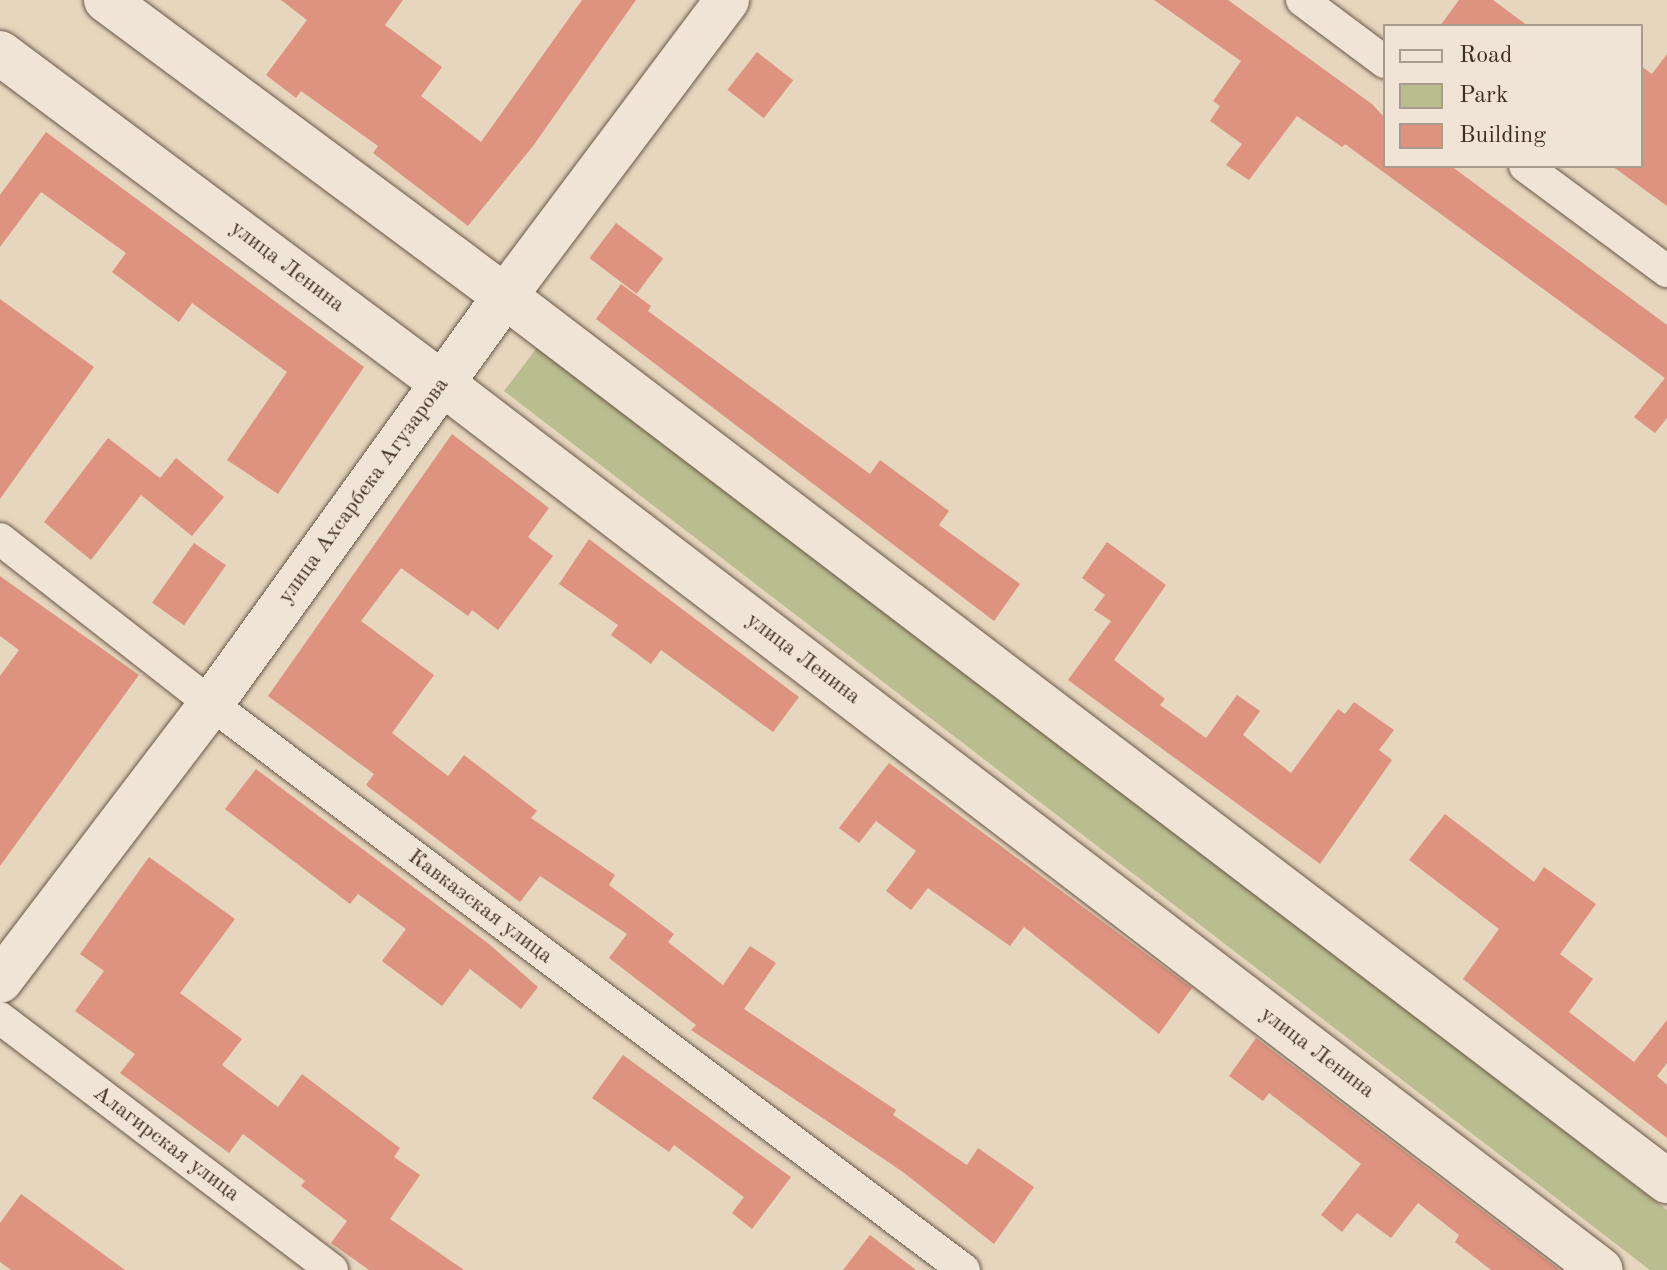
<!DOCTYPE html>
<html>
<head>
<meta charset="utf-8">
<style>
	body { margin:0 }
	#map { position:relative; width:1667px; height:1270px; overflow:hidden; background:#e6d6be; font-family:"Old Standard TT",serif }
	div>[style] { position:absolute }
	.green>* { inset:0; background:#b9bd8f }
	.building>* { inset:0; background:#dd937f; transform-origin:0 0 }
	.roads { filter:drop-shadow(0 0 2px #6a5748) drop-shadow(0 0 2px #6a5748) }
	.street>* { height:32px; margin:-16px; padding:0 16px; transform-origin:16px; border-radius:16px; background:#efe4d5 }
	.secondary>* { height:44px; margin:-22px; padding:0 22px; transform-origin:22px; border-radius:22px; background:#efe4d5 }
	span { translate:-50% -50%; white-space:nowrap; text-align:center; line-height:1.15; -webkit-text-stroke:6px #efe4d5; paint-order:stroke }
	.street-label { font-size:22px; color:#412d21 }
	.legend { position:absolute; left:1383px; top:24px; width:260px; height:144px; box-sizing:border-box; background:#efe4d5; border:2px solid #a99b8d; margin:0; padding:10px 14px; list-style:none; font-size:24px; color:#412d21 }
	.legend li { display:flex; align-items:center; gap:16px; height:40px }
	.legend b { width:40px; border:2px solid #a99b8d }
</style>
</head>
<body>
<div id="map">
	<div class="green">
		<i style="clip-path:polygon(539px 345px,1667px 1210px,1667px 1270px,1650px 1270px,504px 391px)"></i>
	</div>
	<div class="building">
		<i style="clip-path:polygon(281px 0,403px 0,385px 25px,442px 67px,421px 96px,481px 142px,582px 0,636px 0,533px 146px,468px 226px,373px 153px,378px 146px,301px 91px,296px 98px,266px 75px,307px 20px)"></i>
		<i style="clip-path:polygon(1154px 0,1228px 0,1372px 104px,1385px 118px,1385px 166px,1451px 166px,1667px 325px,1667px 418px,1655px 433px,1634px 417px,1665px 378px,1345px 144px,1342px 147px,1297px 116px,1249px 180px,1226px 165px,1242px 144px,1210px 121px,1220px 106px,1213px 101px,1241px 61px)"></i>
		<i style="clip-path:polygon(1459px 0,1493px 0,1528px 26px,1440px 26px)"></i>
		<i style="left:757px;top:52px;width:46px;height:48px;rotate:38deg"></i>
		<i style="clip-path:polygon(1667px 54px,1667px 206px,1612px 166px,1641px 166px,1641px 66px,1652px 74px)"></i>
		<i style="clip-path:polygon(46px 132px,364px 367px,278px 494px,227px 460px,287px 372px,192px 303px,179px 322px,112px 272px,126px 253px,41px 192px,0 247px,0 195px)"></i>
		<i style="left:616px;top:223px;width:59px;height:44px;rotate:37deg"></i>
		<i style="clip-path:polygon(621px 284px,651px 306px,648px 311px,870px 474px,880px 460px,949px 511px,939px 525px,1020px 584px,994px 621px,596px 319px)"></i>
		<i style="clip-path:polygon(0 299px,94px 367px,0 499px)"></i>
		<i style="clip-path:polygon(452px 434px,549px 508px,528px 537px,553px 556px,498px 630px,472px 610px,468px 616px,401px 568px,361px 621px,434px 675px,392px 733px,448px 776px,464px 755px,537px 811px,531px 818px,615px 875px,609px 885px,674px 934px,668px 942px,723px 985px,750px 946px,776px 963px,744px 1009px,896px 1110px,893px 1115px,967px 1165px,978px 1148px,1034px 1187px,994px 1244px,903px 1172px,691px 1030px,696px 1025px,609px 958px,627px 934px,540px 876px,520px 902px,366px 785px,374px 774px,268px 696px)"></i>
		<i style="clip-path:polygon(108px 438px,160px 478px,176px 458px,224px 497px,192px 536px,141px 495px,91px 560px,44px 522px)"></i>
		<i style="clip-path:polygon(589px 539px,799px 697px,773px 732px,661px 650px,651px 664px,611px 635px,618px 625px,559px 584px)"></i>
		<i style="clip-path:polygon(1107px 542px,1166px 585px,1114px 660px,1165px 699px,1160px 705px,1206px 738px,1237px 695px,1260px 711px,1243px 735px,1291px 773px,1338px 709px,1345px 714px,1354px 702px,1394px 730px,1379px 750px,1392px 760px,1320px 864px,1068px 680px,1111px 621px,1094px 610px,1105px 595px,1082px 578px)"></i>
		<i style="left:194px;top:543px;width:39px;height:73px;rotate:35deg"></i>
		<i style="clip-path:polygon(0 576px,139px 675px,0 866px,0 676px,19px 650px,0 636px)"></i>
		<i style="clip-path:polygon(889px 763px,1192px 988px,1159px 1034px,1024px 927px,1010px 946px,928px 888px,911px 910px,886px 891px,916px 851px,876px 821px,859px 843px,839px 828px)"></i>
		<i style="clip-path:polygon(256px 769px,489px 944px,538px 987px,521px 1009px,470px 969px,442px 1006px,382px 961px,406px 929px,358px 894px,350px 904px,225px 809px)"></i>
		<i style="clip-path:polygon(1445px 814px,1534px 882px,1544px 867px,1596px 904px,1560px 954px,1593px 979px,1569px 1012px,1634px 1062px,1667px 1020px,1667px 1063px,1657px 1076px,1667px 1085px,1667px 1138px,1463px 979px,1499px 929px,1409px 860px)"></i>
		<i style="clip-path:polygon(149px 857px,235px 919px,180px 993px,242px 1039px,222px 1065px,278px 1107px,302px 1074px,400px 1148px,394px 1157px,420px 1175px,390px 1219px,464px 1270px,369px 1270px,331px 1243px,347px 1221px,301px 1186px,305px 1181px,243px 1134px,229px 1153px,120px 1073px,135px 1054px,75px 1011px,104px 971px,80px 954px)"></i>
		<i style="clip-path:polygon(1256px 1038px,1560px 1270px,1491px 1270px,1455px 1242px,1459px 1235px,1418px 1203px,1391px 1238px,1357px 1213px,1342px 1232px,1321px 1215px,1361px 1164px,1269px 1093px,1263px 1101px,1229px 1076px)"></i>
		<i style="clip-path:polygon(623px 1055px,791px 1177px,752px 1229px,732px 1213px,744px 1197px,674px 1145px,669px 1152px,592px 1098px)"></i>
		<i style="clip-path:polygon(21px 1194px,125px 1270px,11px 1270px,0 1262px,0 1223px)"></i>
		<i style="clip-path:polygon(870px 1235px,916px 1270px,843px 1270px)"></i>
	</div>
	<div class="roads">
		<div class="street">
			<i style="left:1302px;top:0;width:104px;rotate:36.8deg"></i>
			<i style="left:1525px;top:166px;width:177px;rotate:36.5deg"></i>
			<i style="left:0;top:539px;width:268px;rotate:38deg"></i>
			<i style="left:211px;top:704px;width:942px;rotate:36.93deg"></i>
			<i style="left:0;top:1018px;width:417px;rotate:37.2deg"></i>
		</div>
		<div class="secondary">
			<i style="left:106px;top:0;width:497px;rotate:36.6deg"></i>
			<i style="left:505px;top:296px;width:1461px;rotate:37.29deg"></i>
			<i style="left:0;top:53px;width:552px;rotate:36.75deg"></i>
			<i style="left:442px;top:383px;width:1459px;rotate:37.43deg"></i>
			<i style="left:0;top:981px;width:348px;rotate:-52.7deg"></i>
			<i style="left:211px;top:704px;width:503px;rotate:-54.22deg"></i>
			<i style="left:505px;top:296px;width:370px;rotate:-53.1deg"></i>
		</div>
	</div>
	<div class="street-label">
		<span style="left:287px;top:267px;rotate:37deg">улица Ленина</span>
		<span style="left:364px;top:491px;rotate:-54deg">улица Ахсарбека Агузарова</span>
		<span style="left:803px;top:659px;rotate:37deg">улица Ленина</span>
		<span style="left:480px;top:907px;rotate:37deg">Кавказская улица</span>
		<span style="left:1317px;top:1053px;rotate:37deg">улица Ленина</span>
		<span style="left:166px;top:1144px;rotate:37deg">Алагирская улица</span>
	</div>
	<ul class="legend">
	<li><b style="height:10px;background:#efe4d5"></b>Road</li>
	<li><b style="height:22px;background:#b9bd8f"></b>Park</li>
	<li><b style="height:22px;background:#dd937f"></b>Building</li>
	</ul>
</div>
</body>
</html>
